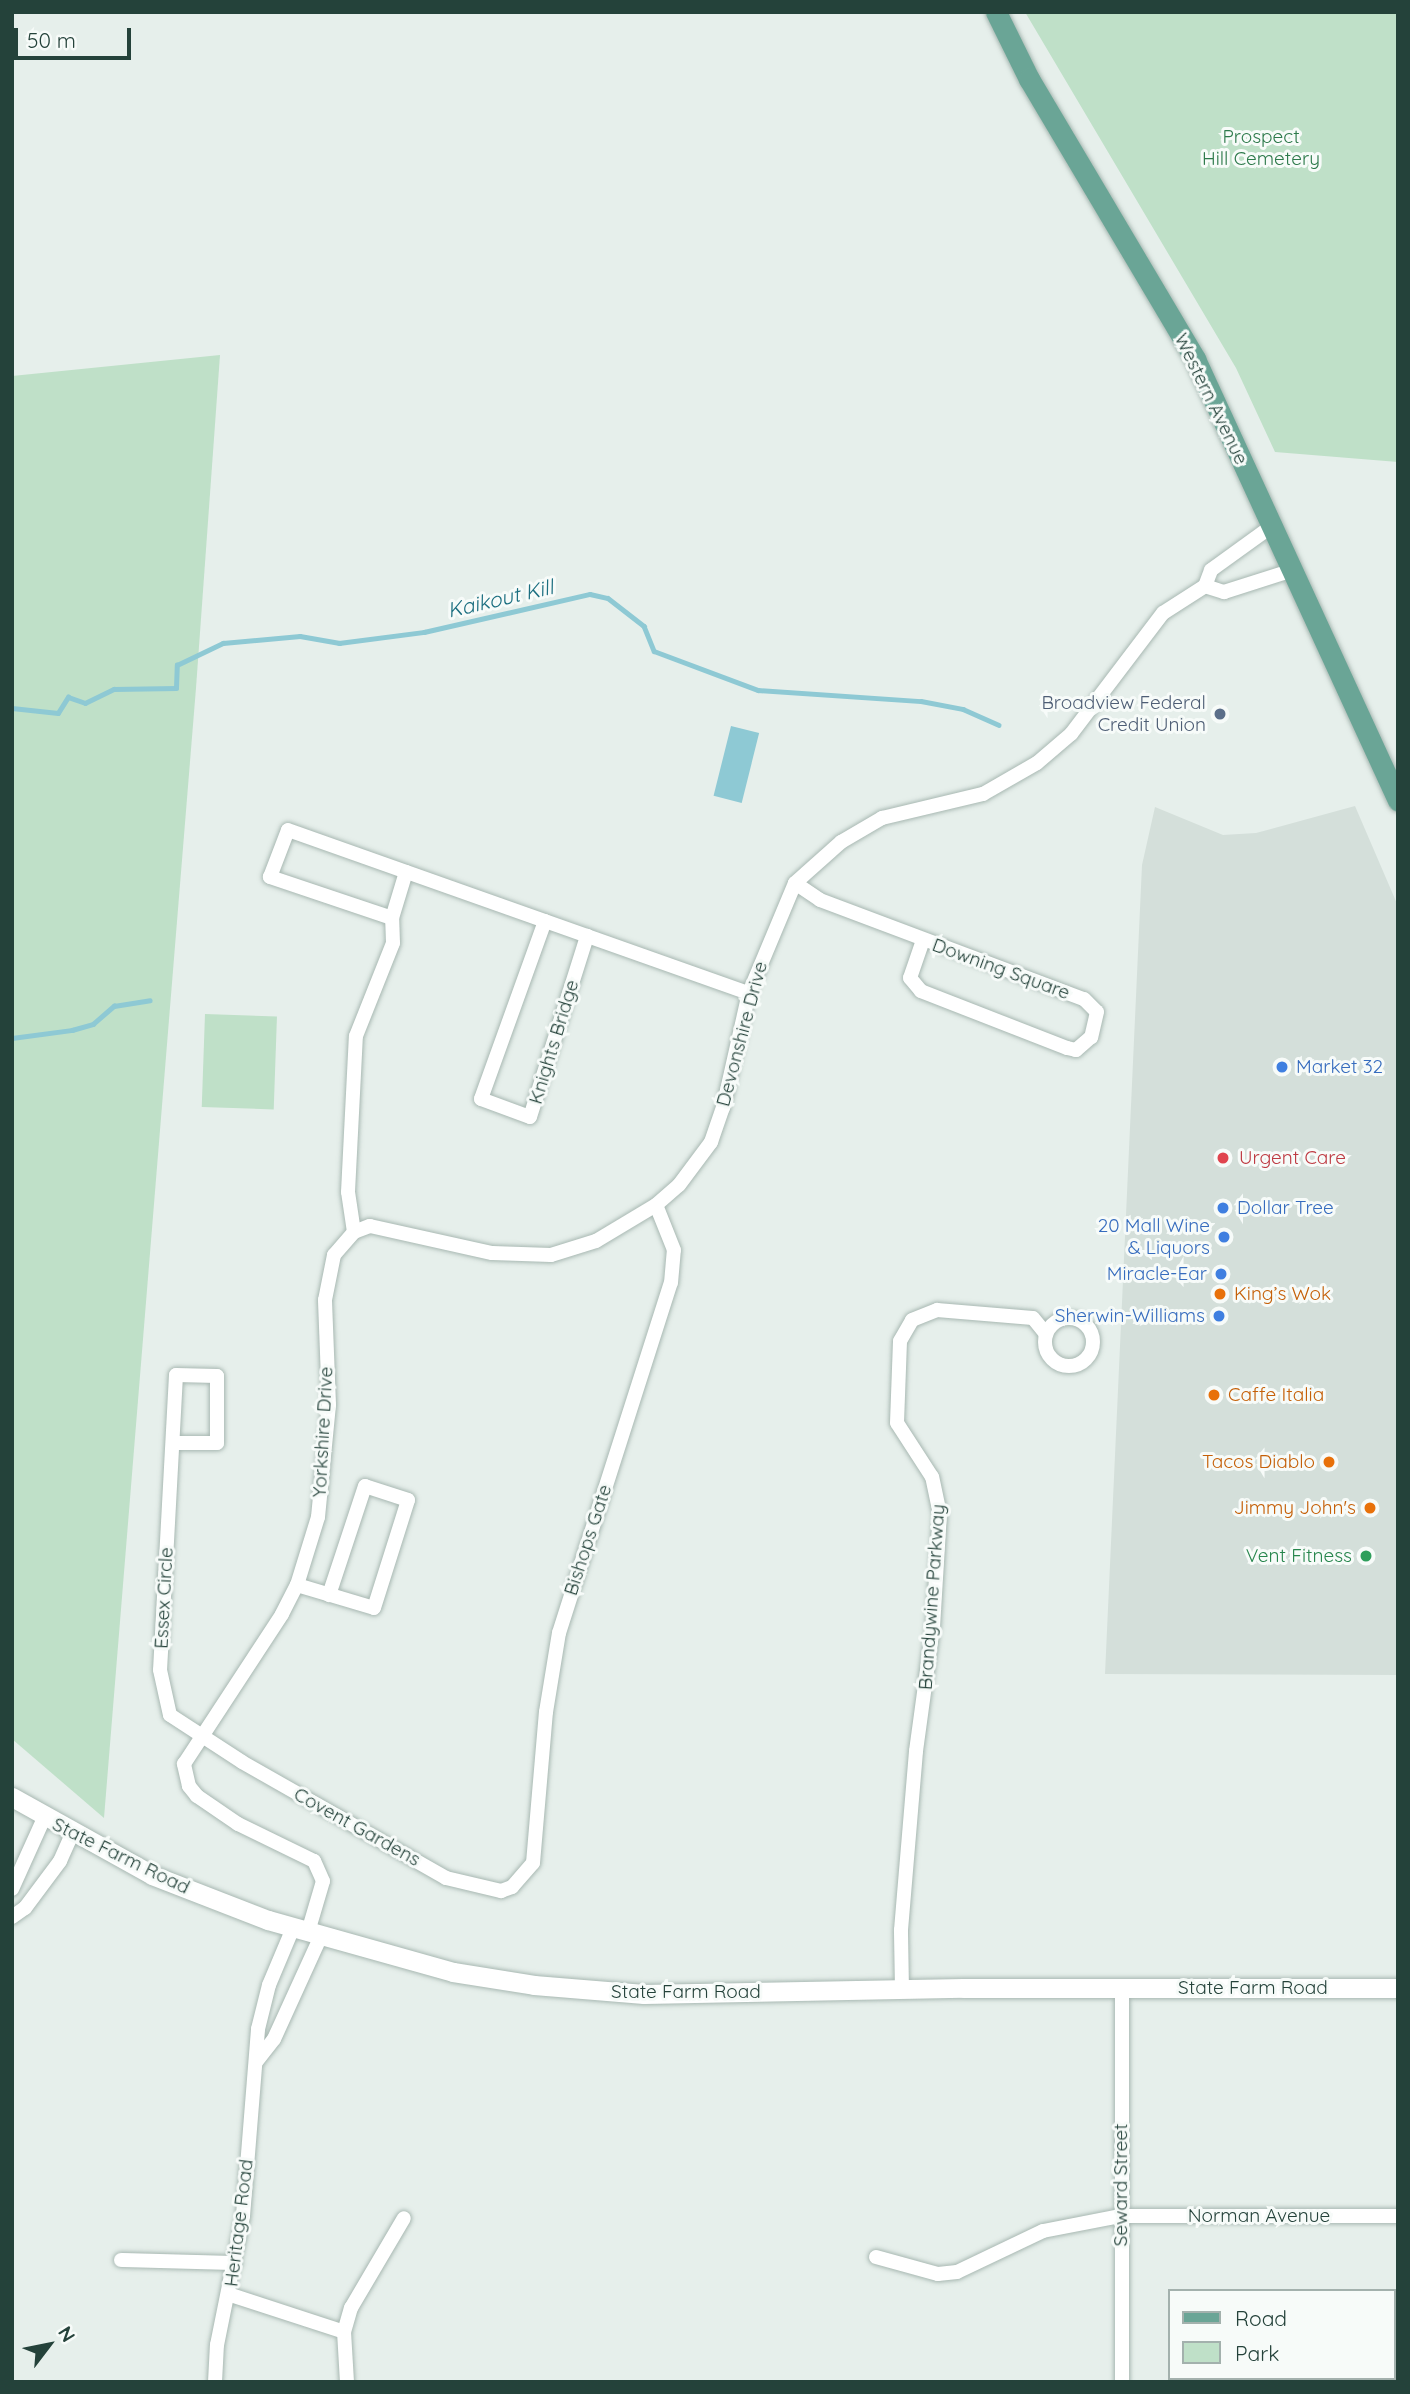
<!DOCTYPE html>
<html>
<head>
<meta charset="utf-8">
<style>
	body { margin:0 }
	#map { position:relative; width:1410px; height:2394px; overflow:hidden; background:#e6efeb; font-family:Quicksand,sans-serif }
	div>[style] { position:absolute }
	.built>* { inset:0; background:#d4dfda }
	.green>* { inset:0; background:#bfe0c8; transform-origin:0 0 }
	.water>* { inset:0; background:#8ec9d4; transform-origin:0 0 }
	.stream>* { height:4.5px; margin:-2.25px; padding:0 2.25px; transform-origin:2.25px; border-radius:2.25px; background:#8ec9d4 }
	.roads { filter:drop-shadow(0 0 2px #a8b8b2) drop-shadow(0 0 2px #a8b8b2) }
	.minor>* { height:14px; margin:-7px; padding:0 7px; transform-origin:7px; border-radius:7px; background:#fff }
	.minor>.ring { margin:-7px; padding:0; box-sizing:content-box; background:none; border:14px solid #fff; border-radius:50% }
	.secondary>* { height:19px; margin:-9.5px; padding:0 9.5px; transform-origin:9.5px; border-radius:9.5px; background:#fff }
	.primary>* { height:21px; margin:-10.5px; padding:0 10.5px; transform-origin:10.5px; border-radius:10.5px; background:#6aa596 }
	.dots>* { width:19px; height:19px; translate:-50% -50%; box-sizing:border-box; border:4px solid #f7fbf9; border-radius:50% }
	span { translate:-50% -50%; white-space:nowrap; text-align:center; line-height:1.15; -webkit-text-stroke:6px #f7fbf9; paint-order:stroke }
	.park-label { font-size:19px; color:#2d7a4b }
	.street-label { font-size:19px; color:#24423a }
	.service-label { font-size:19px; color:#4e5e75 }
	.right { translate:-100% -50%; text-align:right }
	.shop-label { font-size:19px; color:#366cbe }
	.left { translate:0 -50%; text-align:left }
	.health-label { font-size:19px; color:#be3a42 }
	.food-label { font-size:19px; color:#c56008 }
	.leisure-label { font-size:19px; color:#27864d }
	.water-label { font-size:21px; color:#1c6f80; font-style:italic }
	.frame { position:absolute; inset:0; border:14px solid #24423a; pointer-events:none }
	.legend { position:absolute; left:1168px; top:2289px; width:228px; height:91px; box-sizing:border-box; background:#f7fbf9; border:2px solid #a3b1ad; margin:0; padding:9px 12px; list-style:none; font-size:21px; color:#24423a }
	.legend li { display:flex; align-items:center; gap:14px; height:35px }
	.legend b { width:35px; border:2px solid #a3b1ad }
	.north { position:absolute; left:14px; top:2310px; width:70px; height:70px; -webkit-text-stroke:5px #f7fbf9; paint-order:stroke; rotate:58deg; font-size:19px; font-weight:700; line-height:28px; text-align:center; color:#24423a }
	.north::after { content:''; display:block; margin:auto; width:24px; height:32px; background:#24423a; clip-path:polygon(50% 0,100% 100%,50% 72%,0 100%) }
	.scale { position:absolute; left:14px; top:28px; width:117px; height:32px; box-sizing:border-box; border:4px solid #24423a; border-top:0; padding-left:9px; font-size:21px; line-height:24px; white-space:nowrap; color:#24423a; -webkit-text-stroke:5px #f7fbf9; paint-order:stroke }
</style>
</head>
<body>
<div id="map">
	<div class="built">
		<i style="clip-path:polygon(1355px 806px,1398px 906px,1398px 1675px,1105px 1674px,1142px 865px,1155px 807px,1223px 835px,1256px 833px)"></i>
	</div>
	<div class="green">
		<i style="clip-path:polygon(1025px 12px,1398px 12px,1398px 462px,1275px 452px,1236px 368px)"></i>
		<i style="clip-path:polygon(220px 355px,196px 688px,104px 1818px,12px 1739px,12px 376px)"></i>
		<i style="left:205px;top:1014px;width:72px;height:93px;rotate:2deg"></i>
	</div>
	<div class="water">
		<i style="left:731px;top:726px;width:29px;height:72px;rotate:14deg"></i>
	</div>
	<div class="stream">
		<i style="left:12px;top:708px;width:46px;rotate:6.2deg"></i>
		<i style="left:58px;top:713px;width:19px;rotate:-58deg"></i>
		<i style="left:68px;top:697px;width:18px;rotate:19deg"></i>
		<i style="left:85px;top:703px;width:32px;rotate:-26deg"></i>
		<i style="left:114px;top:689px;width:62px;rotate:-0.9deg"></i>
		<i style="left:176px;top:688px;width:23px;rotate:-88deg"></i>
		<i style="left:177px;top:665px;width:51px;rotate:-25.6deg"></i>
		<i style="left:223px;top:643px;width:77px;rotate:-5.2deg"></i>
		<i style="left:300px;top:636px;width:40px;rotate:10deg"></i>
		<i style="left:339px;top:643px;width:86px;rotate:-7.4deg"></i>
		<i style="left:424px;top:632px;width:170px;rotate:-12.9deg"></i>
		<i style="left:590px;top:594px;width:18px;rotate:13deg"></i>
		<i style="left:608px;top:598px;width:46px;rotate:37.9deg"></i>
		<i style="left:644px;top:626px;width:27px;rotate:68deg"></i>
		<i style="left:654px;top:651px;width:111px;rotate:20.6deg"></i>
		<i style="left:758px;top:690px;width:163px;rotate:3.9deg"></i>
		<i style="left:921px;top:701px;width:43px;rotate:10.8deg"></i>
		<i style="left:963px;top:709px;width:39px;rotate:24deg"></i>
		<i style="left:12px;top:1038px;width:61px;rotate:-7.6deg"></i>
		<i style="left:72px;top:1030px;width:22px;rotate:-16deg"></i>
		<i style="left:93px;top:1024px;width:28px;rotate:-41deg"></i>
		<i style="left:114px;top:1006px;width:36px;rotate:-9deg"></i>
	</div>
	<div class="roads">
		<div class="minor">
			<i style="left:1205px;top:586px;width:20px;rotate:18deg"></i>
			<i style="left:1224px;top:592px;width:72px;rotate:-17.7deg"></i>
			<i style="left:406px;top:872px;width:48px;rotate:106.9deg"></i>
			<i style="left:392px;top:918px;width:129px;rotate:-161.4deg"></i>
			<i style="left:270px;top:877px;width:50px;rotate:-69deg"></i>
			<i style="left:288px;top:830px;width:489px;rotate:19.5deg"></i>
			<i style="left:795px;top:883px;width:30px;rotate:34deg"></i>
			<i style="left:820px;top:900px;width:282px;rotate:20.6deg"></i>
			<i style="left:1084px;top:999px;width:18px;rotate:45deg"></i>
			<i style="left:1097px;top:1012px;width:26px;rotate:103deg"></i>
			<i style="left:1091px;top:1037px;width:20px;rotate:139deg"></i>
			<i style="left:1076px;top:1050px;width:9px;rotate:-167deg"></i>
			<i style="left:1067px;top:1048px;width:157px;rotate:-158.7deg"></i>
			<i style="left:921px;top:991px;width:17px;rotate:-130deg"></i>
			<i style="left:910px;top:978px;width:40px;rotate:-71.1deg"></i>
			<i style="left:545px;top:921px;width:189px;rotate:109.8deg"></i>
			<i style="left:481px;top:1099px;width:52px;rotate:20.2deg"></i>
			<i style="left:530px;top:1117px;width:190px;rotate:-72.5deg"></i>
			<i style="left:354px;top:1232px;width:40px;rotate:-98.5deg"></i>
			<i style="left:348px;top:1192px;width:156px;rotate:-87.1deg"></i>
			<i style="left:356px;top:1036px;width:100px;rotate:-68.3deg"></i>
			<i style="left:393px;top:943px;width:25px;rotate:-92deg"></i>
			<i class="ring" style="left:1045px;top:1318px;width:34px;height:34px"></i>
			<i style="left:173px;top:1443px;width:44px"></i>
			<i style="left:217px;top:1443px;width:67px;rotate:-90deg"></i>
			<i style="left:217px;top:1376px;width:41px;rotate:-178.6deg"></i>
			<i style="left:176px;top:1375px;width:295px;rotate:93.1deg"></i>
			<i style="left:160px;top:1670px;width:46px;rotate:77.5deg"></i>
			<i style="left:170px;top:1715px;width:86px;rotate:33.1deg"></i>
			<i style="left:242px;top:1762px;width:235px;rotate:29.6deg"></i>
			<i style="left:446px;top:1878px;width:57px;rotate:13.3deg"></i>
			<i style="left:501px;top:1891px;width:12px;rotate:-20deg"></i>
			<i style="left:512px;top:1887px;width:32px;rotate:-49deg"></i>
			<i style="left:533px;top:1863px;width:152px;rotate:-85.1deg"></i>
			<i style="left:546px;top:1712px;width:80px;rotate:-80.7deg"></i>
			<i style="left:559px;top:1633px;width:367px;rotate:-72.3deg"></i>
			<i style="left:671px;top:1283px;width:33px;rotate:-85deg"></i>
			<i style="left:674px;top:1250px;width:48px;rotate:-111.8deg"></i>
			<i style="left:297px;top:1585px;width:80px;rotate:16.6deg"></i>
			<i style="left:374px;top:1608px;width:113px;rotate:-72.5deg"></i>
			<i style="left:408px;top:1500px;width:45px;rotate:-162deg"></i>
			<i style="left:365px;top:1486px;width:115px;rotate:108.3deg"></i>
			<i style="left:12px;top:1889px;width:78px;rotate:-65.7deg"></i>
			<i style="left:12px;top:1917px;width:16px;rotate:-35deg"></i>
			<i style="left:25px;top:1908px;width:59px;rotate:-53.3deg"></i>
			<i style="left:60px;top:1861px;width:30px;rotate:-66deg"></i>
			<i style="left:308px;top:1932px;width:53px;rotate:-73.6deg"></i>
			<i style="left:323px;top:1881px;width:22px;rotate:-114deg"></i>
			<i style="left:314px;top:1861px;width:85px;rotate:-154deg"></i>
			<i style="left:238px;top:1824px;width:50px;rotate:-145.7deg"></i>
			<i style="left:197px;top:1796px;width:13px;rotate:-129deg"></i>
			<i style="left:189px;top:1786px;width:23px;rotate:-103deg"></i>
			<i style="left:184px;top:1764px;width:179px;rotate:-56.8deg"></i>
			<i style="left:282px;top:1614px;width:33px;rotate:-63deg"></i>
			<i style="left:297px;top:1585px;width:71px;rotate:-72.8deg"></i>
			<i style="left:318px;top:1517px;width:113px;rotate:-84.4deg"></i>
			<i style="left:329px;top:1405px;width:105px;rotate:-92.2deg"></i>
			<i style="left:325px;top:1300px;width:46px;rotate:-78.7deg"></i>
			<i style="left:334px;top:1255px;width:30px;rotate:-49deg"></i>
			<i style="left:354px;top:1232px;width:17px;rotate:-21deg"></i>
			<i style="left:370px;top:1226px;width:125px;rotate:12.5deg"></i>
			<i style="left:492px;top:1253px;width:59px;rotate:1.9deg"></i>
			<i style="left:551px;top:1255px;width:47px;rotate:-17.3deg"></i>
			<i style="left:596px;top:1241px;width:70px;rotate:-31deg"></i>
			<i style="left:656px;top:1205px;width:30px;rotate:-41deg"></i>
			<i style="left:679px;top:1185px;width:54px;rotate:-53.3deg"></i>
			<i style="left:711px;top:1142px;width:36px;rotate:-71deg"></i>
			<i style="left:723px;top:1108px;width:118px;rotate:-77.3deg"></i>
			<i style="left:749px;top:993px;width:119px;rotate:-67.3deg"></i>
			<i style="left:795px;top:883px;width:62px;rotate:-41.7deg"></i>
			<i style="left:841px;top:842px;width:48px;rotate:-30.3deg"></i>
			<i style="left:882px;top:818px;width:104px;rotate:-13.4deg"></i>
			<i style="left:983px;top:794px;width:62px;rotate:-29.9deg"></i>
			<i style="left:1037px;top:763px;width:45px;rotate:-40.5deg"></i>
			<i style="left:1071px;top:734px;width:152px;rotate:-52.8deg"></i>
			<i style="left:1163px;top:613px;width:50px;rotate:-32.7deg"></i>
			<i style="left:1205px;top:586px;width:17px;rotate:-69deg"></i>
			<i style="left:1211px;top:570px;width:75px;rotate:-35.8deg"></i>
			<i style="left:1122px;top:1988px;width:394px;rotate:90deg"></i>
			<i style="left:902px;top:1990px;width:60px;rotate:-91deg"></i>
			<i style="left:901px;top:1930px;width:180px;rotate:-85.2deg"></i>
			<i style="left:916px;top:1751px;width:125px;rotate:-82.2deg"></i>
			<i style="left:933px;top:1627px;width:113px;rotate:-86.5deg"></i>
			<i style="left:940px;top:1514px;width:38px;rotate:-102deg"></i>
			<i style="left:932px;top:1477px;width:64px;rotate:-122.9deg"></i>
			<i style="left:897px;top:1423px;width:82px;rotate:-87.9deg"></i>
			<i style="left:900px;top:1341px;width:24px;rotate:-60deg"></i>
			<i style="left:912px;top:1320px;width:27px;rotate:-22deg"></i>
			<i style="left:937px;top:1310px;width:96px;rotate:4.8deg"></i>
			<i style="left:1033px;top:1318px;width:19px;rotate:51deg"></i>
			<i style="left:256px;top:2062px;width:29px;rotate:-52deg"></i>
			<i style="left:274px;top:2039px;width:113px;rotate:-65.5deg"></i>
			<i style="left:876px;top:2257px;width:64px;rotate:15.3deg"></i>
			<i style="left:938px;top:2274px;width:19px;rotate:-6deg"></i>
			<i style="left:957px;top:2272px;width:95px;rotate:-25.5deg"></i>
			<i style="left:1043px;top:2231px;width:78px;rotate:-11deg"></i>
			<i style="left:1120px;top:2216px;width:278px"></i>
			<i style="left:121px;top:2260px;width:114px;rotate:1.5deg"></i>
			<i style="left:231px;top:2295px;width:119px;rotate:18.1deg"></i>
			<i style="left:215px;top:2382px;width:37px;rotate:-87deg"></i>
			<i style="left:217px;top:2345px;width:132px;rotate:-78.6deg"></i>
			<i style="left:243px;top:2216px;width:188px;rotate:-85.4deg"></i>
			<i style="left:258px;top:2029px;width:45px;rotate:-76deg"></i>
			<i style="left:269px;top:1985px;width:62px;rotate:-67.2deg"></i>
			<i style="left:347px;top:2382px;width:50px;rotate:-93.4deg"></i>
			<i style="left:344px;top:2332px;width:25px;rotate:-74deg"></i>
			<i style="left:351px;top:2308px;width:104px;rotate:-59.5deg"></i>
		</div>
		<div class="secondary">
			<i style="left:12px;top:1797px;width:160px;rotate:29.1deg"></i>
			<i style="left:152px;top:1875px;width:124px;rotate:21.2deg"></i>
			<i style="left:268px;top:1920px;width:192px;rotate:15.7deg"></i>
			<i style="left:453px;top:1972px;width:82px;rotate:9.1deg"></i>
			<i style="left:534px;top:1985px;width:110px;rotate:4.7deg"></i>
			<i style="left:644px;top:1994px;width:319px;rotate:-1.1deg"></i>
			<i style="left:963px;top:1988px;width:435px"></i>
		</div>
		<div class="primary">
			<i style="left:996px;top:12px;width:75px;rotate:63.8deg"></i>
			<i style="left:1029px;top:79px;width:326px;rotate:59.3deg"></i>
			<i style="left:1195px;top:359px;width:486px;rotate:65.3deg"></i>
		</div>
	</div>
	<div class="dots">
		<i style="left:1220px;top:714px;background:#5c6f8a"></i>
		<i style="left:1282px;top:1067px;background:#3f7fe0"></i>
		<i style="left:1223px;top:1158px;background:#e0444e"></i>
		<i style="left:1223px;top:1208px;background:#3f7fe0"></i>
		<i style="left:1224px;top:1237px;background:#3f7fe0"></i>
		<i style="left:1221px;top:1274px;background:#3f7fe0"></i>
		<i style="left:1220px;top:1294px;background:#e8710a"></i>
		<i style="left:1219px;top:1316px;background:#3f7fe0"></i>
		<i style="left:1214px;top:1395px;background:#e8710a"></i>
		<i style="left:1329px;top:1462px;background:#e8710a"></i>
		<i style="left:1370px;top:1508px;background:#e8710a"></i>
		<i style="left:1366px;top:1556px;background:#2e9e5b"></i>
	</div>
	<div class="park-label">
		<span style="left:1261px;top:148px">Prospect<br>Hill Cemetery</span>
	</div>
	<div class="street-label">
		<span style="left:1211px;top:399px;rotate:64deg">Western Avenue</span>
		<span style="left:1001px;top:969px;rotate:20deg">Downing Square</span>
		<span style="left:742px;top:1034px;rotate:-75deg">Devonshire Drive</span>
		<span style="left:554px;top:1042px;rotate:-73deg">Knights Bridge</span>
		<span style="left:323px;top:1432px;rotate:-87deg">Yorkshire Drive</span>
		<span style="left:588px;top:1540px;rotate:-72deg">Bishops Gate</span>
		<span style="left:932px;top:1597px;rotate:-86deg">Brandywine Parkway</span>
		<span style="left:164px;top:1598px;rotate:-87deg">Essex Circle</span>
		<span style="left:357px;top:1827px;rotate:29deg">Covent Gardens</span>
		<span style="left:121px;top:1856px;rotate:26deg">State Farm Road</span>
		<span style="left:1253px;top:1988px">State Farm Road</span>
		<span style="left:686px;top:1992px">State Farm Road</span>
		<span style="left:1121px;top:2185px;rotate:-90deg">Seward Street</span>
		<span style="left:1259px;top:2216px">Norman Avenue</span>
		<span style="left:239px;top:2223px;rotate:-83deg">Heritage Road</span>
	</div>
	<div class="service-label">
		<span class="right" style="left:1206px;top:714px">Broadview Federal<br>Credit Union</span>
	</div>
	<div class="shop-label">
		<span class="left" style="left:1296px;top:1067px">Market 32</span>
		<span class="left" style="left:1237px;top:1208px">Dollar Tree</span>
		<span class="right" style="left:1210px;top:1237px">20 Mall Wine<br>&amp; Liquors</span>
		<span class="right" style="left:1207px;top:1274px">Miracle-Ear</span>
		<span class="right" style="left:1205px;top:1316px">Sherwin-Williams</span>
	</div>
	<div class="health-label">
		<span class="left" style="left:1239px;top:1158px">Urgent Care</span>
	</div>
	<div class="food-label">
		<span class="left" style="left:1234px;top:1294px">King’s Wok</span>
		<span class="left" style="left:1228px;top:1395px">Caffe Italia</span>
		<span class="right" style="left:1315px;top:1462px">Tacos Diablo</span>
		<span class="right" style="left:1356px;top:1508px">Jimmy John's</span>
	</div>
	<div class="leisure-label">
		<span class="right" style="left:1352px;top:1556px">Vent Fitness</span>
	</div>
	<div class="water-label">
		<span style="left:500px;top:598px;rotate:-13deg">Kaikout Kill</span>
	</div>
	<div class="frame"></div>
	<ul class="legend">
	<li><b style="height:9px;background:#6aa596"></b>Road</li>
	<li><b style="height:19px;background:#bfe0c8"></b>Park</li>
	</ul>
	<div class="north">N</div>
	<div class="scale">50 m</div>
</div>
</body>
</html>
